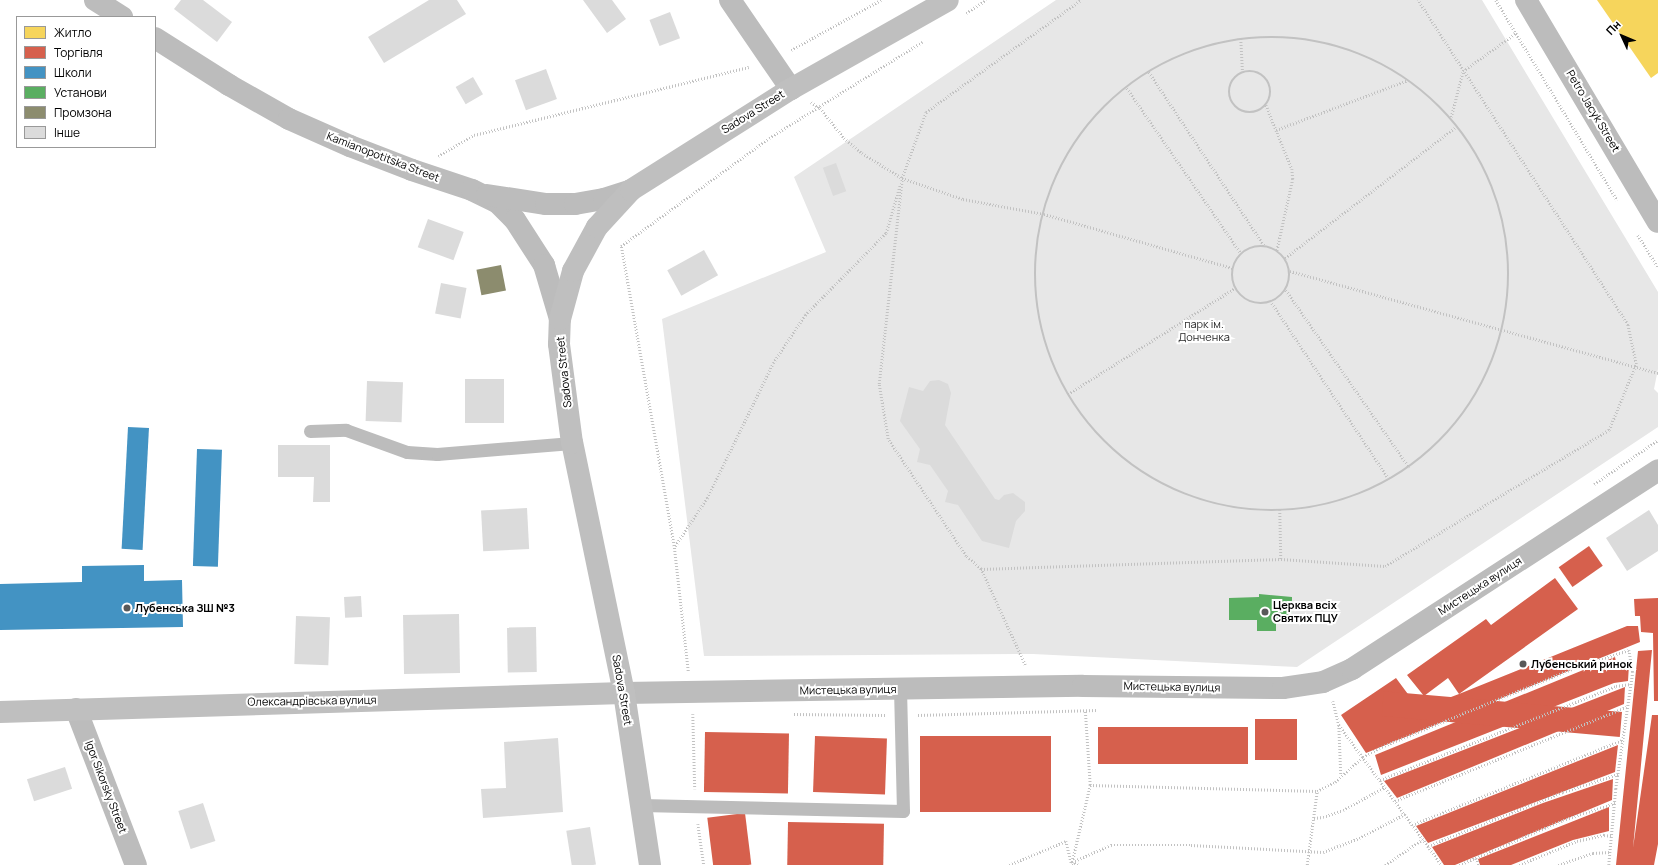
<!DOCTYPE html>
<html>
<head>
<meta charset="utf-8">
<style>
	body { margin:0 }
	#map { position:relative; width:1658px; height:865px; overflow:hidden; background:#fff; font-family:Manrope,sans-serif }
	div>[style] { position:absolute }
	.green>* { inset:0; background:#e7e7e7 }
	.homes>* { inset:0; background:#f6d55c }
	.shops>* { inset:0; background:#d6604d; transform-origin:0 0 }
	.schools>* { inset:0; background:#4393c3; transform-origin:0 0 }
	.public>* { inset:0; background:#5aae61 }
	.industry>* { inset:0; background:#8c8c6e; transform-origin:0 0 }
	.building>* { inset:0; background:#dbdbdb; transform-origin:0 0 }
	.path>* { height:2.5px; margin-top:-1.25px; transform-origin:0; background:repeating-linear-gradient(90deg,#c2c2c2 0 1px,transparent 0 3px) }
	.path>.ring { margin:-1.25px; padding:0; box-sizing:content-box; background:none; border:2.5px solid #c2c2c2; border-radius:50% }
	.service>* { height:13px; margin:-6.5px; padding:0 6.5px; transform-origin:6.5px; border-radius:6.5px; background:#bcbcbc }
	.minor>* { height:22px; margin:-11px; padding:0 11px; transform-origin:11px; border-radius:11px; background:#bcbcbc }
	.secondary>* { height:22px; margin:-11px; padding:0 11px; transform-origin:11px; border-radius:11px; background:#bfbfbf }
	.dots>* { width:11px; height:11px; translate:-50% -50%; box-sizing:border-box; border:2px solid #fff; border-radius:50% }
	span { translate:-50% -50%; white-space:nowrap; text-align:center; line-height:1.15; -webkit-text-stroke:4px #fff; paint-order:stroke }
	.street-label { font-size:11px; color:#000 }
	.park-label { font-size:11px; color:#2b2b2b }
	.poi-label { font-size:11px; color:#000; font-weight:700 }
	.left { translate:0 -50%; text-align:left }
	.legend { position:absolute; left:16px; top:16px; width:140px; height:132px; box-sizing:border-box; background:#fff; border:1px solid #999; margin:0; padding:5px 7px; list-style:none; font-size:12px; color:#000 }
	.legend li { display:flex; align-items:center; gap:8px; height:20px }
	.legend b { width:20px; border:1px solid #999 }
	.north { position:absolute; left:1602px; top:16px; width:40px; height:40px; -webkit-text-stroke:3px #fff; paint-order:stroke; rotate:314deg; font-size:11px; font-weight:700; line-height:16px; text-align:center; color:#000 }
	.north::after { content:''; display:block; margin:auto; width:14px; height:18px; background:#000; clip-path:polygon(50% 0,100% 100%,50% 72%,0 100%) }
</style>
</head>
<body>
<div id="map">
	<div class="green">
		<i style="clip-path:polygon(1056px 0,1482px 0,1658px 292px,1658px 369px,1654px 389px,1658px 393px,1658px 427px,1297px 667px,1033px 654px,704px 656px,662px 319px,826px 252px,794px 177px)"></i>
	</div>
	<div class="homes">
		<i style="clip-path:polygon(1597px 0,1658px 0,1658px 73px,1651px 78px)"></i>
	</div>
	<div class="shops">
		<i style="left:1589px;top:546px;width:24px;height:37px;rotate:55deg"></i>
		<i style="clip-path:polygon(1555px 578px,1578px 609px,1459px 694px,1627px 626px,1638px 626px,1640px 642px,1366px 753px,1341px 715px,1396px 678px,1419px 709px,1459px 694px,1448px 678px,1424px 696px,1407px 675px,1486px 619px,1491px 625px)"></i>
		<i style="clip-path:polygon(1658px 598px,1658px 701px,1654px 701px,1653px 633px,1641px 632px,1640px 616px,1635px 616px,1634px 599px)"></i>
		<i style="clip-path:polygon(1652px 650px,1633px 848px,1652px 715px,1658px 715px,1658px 844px,1654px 865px,1616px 865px,1638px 651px)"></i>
		<i style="clip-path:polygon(1615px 657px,1617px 666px,1629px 665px,1628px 681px,1614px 683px,1381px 775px,1375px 755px)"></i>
		<i style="clip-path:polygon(1625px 687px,1624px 704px,1397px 798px,1384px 781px)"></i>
		<i style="left:1622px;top:712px;width:25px;height:239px;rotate:95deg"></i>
		<i style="left:1255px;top:719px;width:42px;height:41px"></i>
		<i style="left:1098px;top:727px;width:150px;height:37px"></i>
		<i style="left:705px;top:732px;width:84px;height:60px;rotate:1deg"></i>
		<i style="left:815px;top:736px;width:72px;height:56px;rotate:2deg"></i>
		<i style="left:920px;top:736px;width:131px;height:76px"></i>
		<i style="clip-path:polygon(1618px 745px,1615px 772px,1428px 843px,1416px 826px)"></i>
		<i style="clip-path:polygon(1613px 779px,1612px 800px,1455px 865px,1444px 865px,1432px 847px,1543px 803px)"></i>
		<i style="clip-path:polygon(1609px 807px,1609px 831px,1573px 840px,1511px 865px,1480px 865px,1478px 859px)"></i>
		<i style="left:745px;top:813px;width:52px;height:38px;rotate:83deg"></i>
		<i style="left:788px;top:822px;width:96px;height:43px;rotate:1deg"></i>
	</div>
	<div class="schools">
		<i style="left:128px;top:427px;width:21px;height:122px;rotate:3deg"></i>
		<i style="left:197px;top:449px;width:25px;height:117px;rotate:2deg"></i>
		<i style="clip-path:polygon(144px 565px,144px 581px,182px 580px,183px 627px,0 630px,0 584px,82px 582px,82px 566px)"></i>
	</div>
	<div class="public">
		<i style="clip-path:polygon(1259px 594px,1292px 597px,1292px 620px,1276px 620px,1276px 631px,1257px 631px,1257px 620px,1229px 620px,1229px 598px,1259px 597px)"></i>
	</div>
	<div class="industry">
		<i style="left:501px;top:265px;width:26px;height:25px;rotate:79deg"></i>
	</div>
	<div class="building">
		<i style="clip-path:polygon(181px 0,203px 0,232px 22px,217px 42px,174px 9px)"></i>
		<i style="clip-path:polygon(429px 0,457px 0,466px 14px,384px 63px,368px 37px)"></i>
		<i style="clip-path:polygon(583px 0,612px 0,626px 19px,607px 33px)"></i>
		<i style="left:670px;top:12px;width:28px;height:22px;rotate:69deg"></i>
		<i style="left:546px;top:69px;width:32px;height:33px;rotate:70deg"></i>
		<i style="left:473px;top:77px;width:20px;height:20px;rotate:60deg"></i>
		<i style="left:836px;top:163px;width:30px;height:14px;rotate:70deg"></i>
		<i style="left:428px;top:219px;width:38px;height:30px;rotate:20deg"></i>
		<i style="left:704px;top:250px;width:29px;height:42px;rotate:61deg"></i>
		<i style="left:441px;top:283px;width:26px;height:31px;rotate:11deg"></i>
		<i style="left:465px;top:379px;width:39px;height:44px"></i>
		<i style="clip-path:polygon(939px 380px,948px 384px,951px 393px,945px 425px,995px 499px,999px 500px,1004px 495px,1013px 493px,1025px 502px,1025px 511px,1016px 521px,1009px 548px,982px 541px,958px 505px,945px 502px,948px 491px,930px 465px,917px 462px,920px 449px,900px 421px,909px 387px,923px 391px,930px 381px)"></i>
		<i style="left:367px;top:381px;width:36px;height:40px;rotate:2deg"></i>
		<i style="clip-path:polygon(278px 445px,330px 445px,330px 502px,313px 502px,314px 477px,278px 477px)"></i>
		<i style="left:527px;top:508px;width:41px;height:46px;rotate:87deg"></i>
		<i style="clip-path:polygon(1649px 510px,1658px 525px,1658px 551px,1627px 571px,1606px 538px)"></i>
		<i style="left:361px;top:596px;width:21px;height:17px;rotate:87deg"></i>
		<i style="left:459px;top:614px;width:59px;height:56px;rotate:89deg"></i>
		<i style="left:296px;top:616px;width:34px;height:48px;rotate:2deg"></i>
		<i style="left:536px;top:627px;width:45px;height:29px;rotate:89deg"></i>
		<i style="clip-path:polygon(558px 738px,563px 812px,483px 818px,481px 789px,506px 788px,504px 742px)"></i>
		<i style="left:65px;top:767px;width:23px;height:40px;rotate:72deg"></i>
		<i style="left:203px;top:803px;width:40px;height:26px;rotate:72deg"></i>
		<i style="left:590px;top:827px;width:38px;height:24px;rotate:81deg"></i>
	</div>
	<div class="path">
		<i style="left:1496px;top:0;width:234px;rotate:58.8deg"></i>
		<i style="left:966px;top:13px;width:24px;rotate:-33deg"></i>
		<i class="ring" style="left:1035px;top:37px;width:471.5px;height:471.5px"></i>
		<i style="left:1241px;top:39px;width:33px;rotate:87deg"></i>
		<i style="left:791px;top:50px;width:103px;rotate:-29.1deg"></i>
		<i class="ring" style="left:1229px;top:71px;width:39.5px;height:39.5px"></i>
		<i style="left:1149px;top:72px;width:208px;rotate:56.4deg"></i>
		<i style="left:1127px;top:88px;width:201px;rotate:55.4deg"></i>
		<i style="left:811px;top:102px;width:11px;rotate:34deg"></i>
		<i style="left:820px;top:108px;width:38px;rotate:51deg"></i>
		<i style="left:844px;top:138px;width:23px;rotate:40deg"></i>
		<i style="left:862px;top:153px;width:47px;rotate:32deg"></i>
		<i style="left:902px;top:178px;width:65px;rotate:19deg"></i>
		<i style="left:963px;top:199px;width:82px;rotate:10.5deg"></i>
		<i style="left:1044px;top:214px;width:196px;rotate:16deg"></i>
		<i style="left:1266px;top:105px;width:69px;rotate:67.9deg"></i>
		<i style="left:1292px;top:169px;width:10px;rotate:84deg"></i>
		<i style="left:1293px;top:179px;width:74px;rotate:102.5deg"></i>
		<i style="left:1451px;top:117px;width:48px;rotate:-75.4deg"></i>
		<i style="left:1463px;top:71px;width:65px;rotate:-35.6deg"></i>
		<i style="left:1276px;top:130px;width:141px;rotate:-20.7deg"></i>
		<i style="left:438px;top:156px;width:42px;rotate:-30.3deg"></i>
		<i style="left:474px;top:135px;width:283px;rotate:-13.9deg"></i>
		<i style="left:1638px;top:235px;width:38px;rotate:58deg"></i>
		<i class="ring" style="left:1232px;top:246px;width:55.5px;height:55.5px"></i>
		<i style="left:1285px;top:258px;width:217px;rotate:-37.5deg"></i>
		<i style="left:1290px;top:271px;width:382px;rotate:15.5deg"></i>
		<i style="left:1286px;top:290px;width:216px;rotate:55.2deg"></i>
		<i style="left:1272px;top:303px;width:211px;rotate:56.4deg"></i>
		<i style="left:1068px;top:394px;width:198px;rotate:-32.4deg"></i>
		<i style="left:1594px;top:484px;width:78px;rotate:-34.5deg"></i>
		<i style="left:1280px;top:510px;width:49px;rotate:88.8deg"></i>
		<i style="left:675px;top:546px;width:58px;rotate:-56.3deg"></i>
		<i style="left:707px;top:498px;width:150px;rotate:-63.9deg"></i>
		<i style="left:773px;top:363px;width:58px;rotate:-56.3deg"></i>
		<i style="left:805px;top:315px;width:115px;rotate:-45.4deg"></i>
		<i style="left:886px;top:233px;width:50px;rotate:-73.7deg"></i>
		<i style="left:981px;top:569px;width:300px;rotate:-1.9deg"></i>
		<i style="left:1281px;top:559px;width:104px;rotate:3.9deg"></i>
		<i style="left:1385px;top:566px;width:262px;rotate:-31.3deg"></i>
		<i style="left:1609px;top:430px;width:71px;rotate:-67.8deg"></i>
		<i style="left:1636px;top:364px;width:40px;rotate:-102deg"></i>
		<i style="left:1628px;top:325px;width:387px;rotate:-122.9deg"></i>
		<i style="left:1025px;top:665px;width:106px;rotate:-114.6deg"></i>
		<i style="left:981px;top:569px;width:20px;rotate:-139deg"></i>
		<i style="left:966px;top:556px;width:141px;rotate:-123.7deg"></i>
		<i style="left:888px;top:439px;width:56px;rotate:-99.3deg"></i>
		<i style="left:879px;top:384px;width:207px;rotate:-83.6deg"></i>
		<i style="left:902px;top:178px;width:70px;rotate:-70deg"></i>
		<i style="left:926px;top:112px;width:191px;rotate:-35.9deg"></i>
		<i style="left:688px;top:671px;width:126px;rotate:-96.4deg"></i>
		<i style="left:674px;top:546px;width:305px;rotate:-100deg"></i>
		<i style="left:621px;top:246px;width:183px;rotate:-36.1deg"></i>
		<i style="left:769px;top:138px;width:181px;rotate:-32.1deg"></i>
		<i style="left:1333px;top:701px;width:25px;rotate:76deg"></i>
		<i style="left:1339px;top:725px;width:50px;rotate:87.7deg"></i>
		<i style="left:693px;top:714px;width:75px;rotate:88.5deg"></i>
		<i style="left:794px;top:714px;width:91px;rotate:0.6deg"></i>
		<i style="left:918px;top:715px;width:179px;rotate:-1.6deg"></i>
		<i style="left:1339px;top:725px;width:174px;rotate:53.7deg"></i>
		<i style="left:1380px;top:780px;width:254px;rotate:-21.7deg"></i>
		<i style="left:1616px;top:686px;width:15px;rotate:-8deg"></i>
		<i style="left:1090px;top:785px;width:227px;rotate:1.5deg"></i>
		<i style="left:1317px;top:791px;width:20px;rotate:-27deg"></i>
		<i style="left:1335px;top:782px;width:38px;rotate:-42deg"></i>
		<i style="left:1363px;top:757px;width:18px;rotate:-29deg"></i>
		<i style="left:1379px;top:748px;width:216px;rotate:-22.3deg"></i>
		<i style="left:1579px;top:666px;width:52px;rotate:-17.7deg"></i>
		<i style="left:1629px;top:650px;width:22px;rotate:80deg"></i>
		<i style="left:1633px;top:672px;width:118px;rotate:98.3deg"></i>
		<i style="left:1616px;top:789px;width:76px;rotate:95.3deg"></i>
		<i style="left:1395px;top:801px;width:250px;rotate:-22.1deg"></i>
		<i style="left:1314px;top:818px;width:9px;rotate:-6deg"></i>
		<i style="left:1323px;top:817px;width:21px;rotate:-19deg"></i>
		<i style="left:1343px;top:810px;width:48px;rotate:-28.7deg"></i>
		<i style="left:698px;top:824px;width:41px;rotate:81.7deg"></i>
		<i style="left:1412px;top:825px;width:227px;rotate:-22deg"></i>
		<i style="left:1428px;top:846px;width:145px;rotate:-21.8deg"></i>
		<i style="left:1563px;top:792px;width:58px;rotate:-18.1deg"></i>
		<i style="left:1476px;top:858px;width:8px;rotate:67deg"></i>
		<i style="left:1072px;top:862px;width:43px;rotate:-23.6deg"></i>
		<i style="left:1111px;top:845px;width:80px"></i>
		<i style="left:1191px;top:845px;width:132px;rotate:3deg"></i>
		<i style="left:1323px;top:852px;width:39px;rotate:-21deg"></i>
		<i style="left:1359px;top:838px;width:52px;rotate:-27.6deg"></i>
		<i style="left:1009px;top:865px;width:62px;rotate:-22.8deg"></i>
		<i style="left:1066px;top:841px;width:25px;rotate:76deg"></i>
		<i style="left:1078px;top:865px;width:7px;rotate:-153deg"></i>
		<i style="left:1072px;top:862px;width:79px;rotate:-76.8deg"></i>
		<i style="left:1090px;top:785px;width:75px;rotate:-93.8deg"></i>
		<i style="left:1307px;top:865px;width:75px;rotate:-82.3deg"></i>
		<i style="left:1385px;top:865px;width:46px;rotate:-34.4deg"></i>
		<i style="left:1459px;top:865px;width:113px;rotate:-23.4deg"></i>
		<i style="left:1563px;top:820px;width:55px;rotate:-18.1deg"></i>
		<i style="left:1519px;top:865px;width:63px;rotate:-22.5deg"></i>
		<i style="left:1577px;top:841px;width:28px;rotate:-13deg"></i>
		<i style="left:1604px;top:835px;width:8px;rotate:7deg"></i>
		<i style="left:1558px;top:865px;width:37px;rotate:-19deg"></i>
		<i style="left:1593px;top:853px;width:17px;rotate:-3deg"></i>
	</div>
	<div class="service">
		<i style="left:310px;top:431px;width:36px;rotate:-2deg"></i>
		<i style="left:346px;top:430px;width:65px;rotate:19.8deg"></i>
		<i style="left:407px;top:452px;width:30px;rotate:4deg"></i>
		<i style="left:437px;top:454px;width:135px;rotate:-4.7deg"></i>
		<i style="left:641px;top:805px;width:262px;rotate:1.3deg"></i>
		<i style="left:903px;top:811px;width:122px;rotate:-91.4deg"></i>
	</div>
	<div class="minor">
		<i style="left:95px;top:0;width:32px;rotate:32deg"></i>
		<i style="left:730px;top:0;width:108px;rotate:55.6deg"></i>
		<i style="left:1526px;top:0;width:258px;rotate:59.3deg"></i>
		<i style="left:155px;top:38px;width:88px;rotate:32.4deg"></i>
		<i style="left:229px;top:85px;width:69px;rotate:29.5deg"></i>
		<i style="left:289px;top:119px;width:67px;rotate:23.9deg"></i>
		<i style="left:350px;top:146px;width:66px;rotate:21.2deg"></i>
		<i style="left:412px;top:170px;width:63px;rotate:18.4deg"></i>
		<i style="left:472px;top:190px;width:28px;rotate:26deg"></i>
		<i style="left:497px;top:202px;width:25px;rotate:45deg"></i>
		<i style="left:515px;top:220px;width:54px;rotate:57.2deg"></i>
		<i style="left:544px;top:265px;width:56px;rotate:73.5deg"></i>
		<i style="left:487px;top:195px;width:60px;rotate:8.7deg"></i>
		<i style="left:546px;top:204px;width:29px"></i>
		<i style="left:575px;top:204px;width:29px;rotate:-10deg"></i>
		<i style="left:604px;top:199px;width:28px;rotate:-18deg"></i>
		<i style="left:624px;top:693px;width:459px;rotate:-0.9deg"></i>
		<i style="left:1083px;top:686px;width:200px;rotate:0.6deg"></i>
		<i style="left:1283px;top:688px;width:40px;rotate:-8.5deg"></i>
		<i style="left:1323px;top:682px;width:32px;rotate:-24deg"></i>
		<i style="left:1352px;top:669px;width:365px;rotate:-33deg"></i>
		<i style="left:76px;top:709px;width:167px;rotate:69deg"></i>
	</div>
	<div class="secondary">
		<i style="left:0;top:712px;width:624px;rotate:-1.74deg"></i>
		<i style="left:650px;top:865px;width:174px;rotate:-98.6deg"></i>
		<i style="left:624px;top:693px;width:255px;rotate:-101.7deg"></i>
		<i style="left:572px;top:443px;width:100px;rotate:-97.5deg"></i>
		<i style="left:559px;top:344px;width:25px;rotate:-88deg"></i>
		<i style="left:560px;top:319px;width:50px;rotate:-74.8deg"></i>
		<i style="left:573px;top:271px;width:50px;rotate:-61.4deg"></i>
		<i style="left:597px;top:227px;width:50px;rotate:-47.4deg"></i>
		<i style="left:631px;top:190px;width:189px;rotate:-32.3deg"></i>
		<i style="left:791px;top:89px;width:180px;rotate:-29.5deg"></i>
	</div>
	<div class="dots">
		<i style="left:127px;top:608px;background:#595959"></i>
		<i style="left:1265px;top:612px;background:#595959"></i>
		<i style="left:1523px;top:664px;background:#595959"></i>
	</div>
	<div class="street-label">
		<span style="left:1593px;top:111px;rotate:59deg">Petro Jacyk Street</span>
		<span style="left:753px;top:112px;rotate:-32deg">Sadova Street</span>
		<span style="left:383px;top:157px;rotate:21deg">Kamianopotitska Street</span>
		<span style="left:564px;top:372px;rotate:-96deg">Sadova Street</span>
		<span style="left:1480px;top:586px;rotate:-33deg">Мистецька вулиця</span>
		<span style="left:1172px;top:687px;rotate:1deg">Мистецька вулиця</span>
		<span style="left:622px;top:690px;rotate:80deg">Sadova Street</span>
		<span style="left:848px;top:690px;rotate:-1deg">Мистецька вулиця</span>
		<span style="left:312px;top:701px;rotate:-1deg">Олександрівська вулиця</span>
		<span style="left:106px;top:787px;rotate:69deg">Igor Sikorsky Street</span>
	</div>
	<div class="park-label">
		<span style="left:1204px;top:331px">парк ім.<br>Донченка</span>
	</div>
	<div class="poi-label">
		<span class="left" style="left:1273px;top:612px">Церква всіх<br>Святих ПЦУ</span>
		<span class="left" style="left:135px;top:608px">Лубенська ЗШ №3</span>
		<span class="left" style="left:1531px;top:664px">Лубенський ринок</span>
	</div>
	<ul class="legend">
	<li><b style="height:11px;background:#f6d55c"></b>Житло</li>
	<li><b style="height:11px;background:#d6604d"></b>Торгівля</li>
	<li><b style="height:11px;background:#4393c3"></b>Школи</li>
	<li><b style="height:11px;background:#5aae61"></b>Установи</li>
	<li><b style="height:11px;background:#8c8c6e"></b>Промзона</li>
	<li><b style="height:11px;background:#dbdbdb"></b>Інше</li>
	</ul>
	<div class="north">Пн</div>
</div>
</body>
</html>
